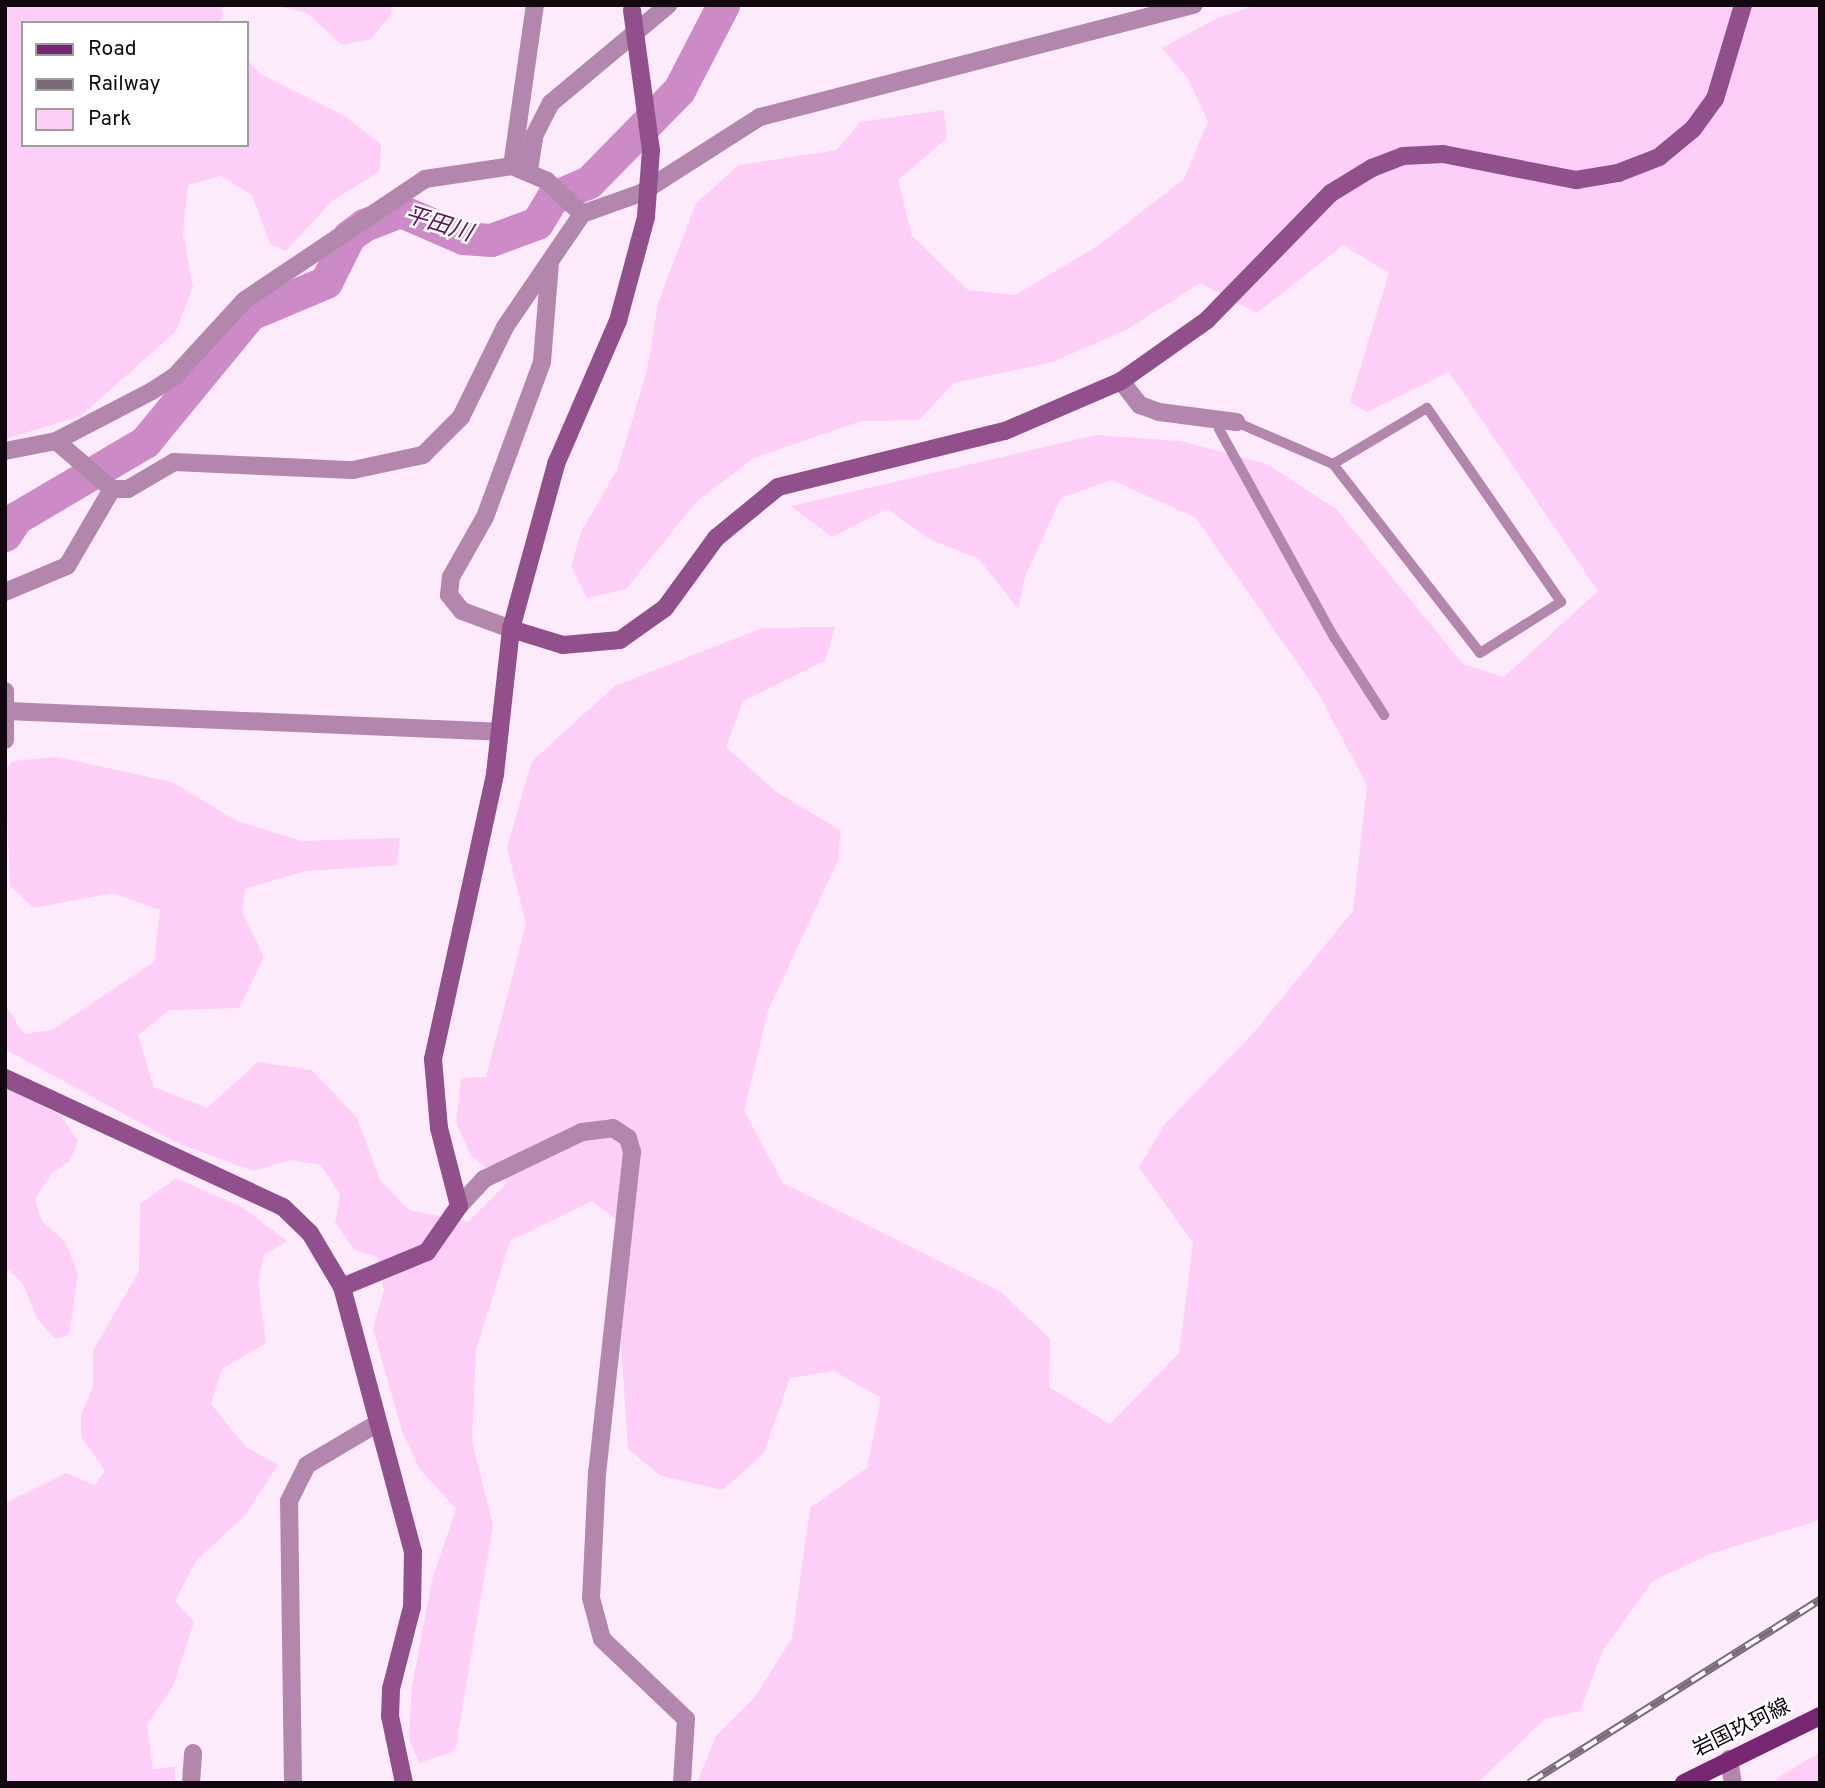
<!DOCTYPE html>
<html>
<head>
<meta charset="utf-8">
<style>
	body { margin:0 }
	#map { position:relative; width:1825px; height:1788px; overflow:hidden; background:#fdebfb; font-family:Overpass,"Noto Sans JP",sans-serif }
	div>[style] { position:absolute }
	.green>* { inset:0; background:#fdcef7 }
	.river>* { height:33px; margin:-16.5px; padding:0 16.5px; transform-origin:16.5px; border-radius:16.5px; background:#cc8bc6 }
	.lane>* { height:10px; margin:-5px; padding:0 5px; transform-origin:5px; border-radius:5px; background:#b286ad }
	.street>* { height:18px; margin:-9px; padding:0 9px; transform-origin:9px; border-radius:9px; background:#b286ad }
	.secondary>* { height:18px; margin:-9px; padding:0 9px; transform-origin:9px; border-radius:9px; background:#91508b }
	.primary>* { height:18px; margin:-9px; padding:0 9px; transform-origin:9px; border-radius:9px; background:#772772 }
	.rail>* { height:8px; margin-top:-4px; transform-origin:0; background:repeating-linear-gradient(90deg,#fff 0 16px,#796c78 0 32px); box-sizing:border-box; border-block:2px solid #796c78 }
	.secondary-bridge>* { height:18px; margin:-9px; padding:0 9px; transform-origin:9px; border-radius:9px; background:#91508b }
	span { translate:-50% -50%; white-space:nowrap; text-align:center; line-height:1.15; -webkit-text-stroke:5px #fff; paint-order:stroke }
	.street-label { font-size:21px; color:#110810 }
	.water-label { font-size:23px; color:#60105c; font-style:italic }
	.frame { position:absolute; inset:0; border:7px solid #110810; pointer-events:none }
	.legend { position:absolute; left:21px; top:21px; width:228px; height:126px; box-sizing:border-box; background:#fff; border:2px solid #a09c9f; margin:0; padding:9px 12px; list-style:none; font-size:21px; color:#110810 }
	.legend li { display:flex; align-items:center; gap:14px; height:35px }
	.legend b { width:35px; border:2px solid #a09c9f }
</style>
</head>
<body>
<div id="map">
	<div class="green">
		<i style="clip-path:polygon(5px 5px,223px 5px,220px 23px,23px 23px,23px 145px,247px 145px,247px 59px,260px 74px,343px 115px,381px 144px,380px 171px,332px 201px,286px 251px,270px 244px,252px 195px,221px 176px,188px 185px,183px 234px,193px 287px,176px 331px,81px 416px,5px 439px)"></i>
		<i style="clip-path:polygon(275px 5px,391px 5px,392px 13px,371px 39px,342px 45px,307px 13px)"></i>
		<i style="clip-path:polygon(1256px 5px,1820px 5px,1820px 1520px,1710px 1554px,1653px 1581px,1603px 1650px,1580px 1711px,1545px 1719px,1477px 1783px,697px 1783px,716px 1736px,755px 1697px,792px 1638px,810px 1508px,867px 1468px,881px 1398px,834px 1371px,790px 1378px,764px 1453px,723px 1490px,661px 1476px,628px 1449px,621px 1345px,627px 1228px,592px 1201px,510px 1241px,476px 1350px,472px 1441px,493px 1525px,455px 1751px,419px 1763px,409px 1738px,412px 1686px,432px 1580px,456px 1509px,419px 1468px,402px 1431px,373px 1329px,384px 1290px,377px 1257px,355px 1250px,335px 1223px,340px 1195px,321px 1165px,291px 1160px,253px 1171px,175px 1142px,5px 1049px,5px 1005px,24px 1034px,52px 1030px,154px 962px,160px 910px,112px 893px,34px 908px,10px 886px,5px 770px,13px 761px,57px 757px,172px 782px,237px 821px,302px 841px,400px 838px,397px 865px,305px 871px,245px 889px,242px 912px,264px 957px,239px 1008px,170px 1010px,138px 1035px,154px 1087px,207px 1108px,258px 1062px,312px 1070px,357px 1118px,380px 1180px,409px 1210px,468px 1222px,507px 1183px,471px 1156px,456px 1122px,461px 1078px,486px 1077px,526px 924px,507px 848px,532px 761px,615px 686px,762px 628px,835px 627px,825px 661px,743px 701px,726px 747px,775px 791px,840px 830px,839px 858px,768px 1011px,744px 1111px,783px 1183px,1001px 1292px,1050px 1339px,1049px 1387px,1110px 1424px,1179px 1353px,1193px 1243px,1139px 1167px,1165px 1124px,1256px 1030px,1353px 911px,1367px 785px,1317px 691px,1196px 518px,1112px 480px,1061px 498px,1025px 577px,1018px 609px,979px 559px,931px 540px,887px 509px,832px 537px,791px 506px,1096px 435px,1180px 441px,1267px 464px,1336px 509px,1463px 664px,1504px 677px,1598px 591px,1449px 372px,1367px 412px,1350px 402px,1389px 273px,1343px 245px,1257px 313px,1200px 283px,1128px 329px,1053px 362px,954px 383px,919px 420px,861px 421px,754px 458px,697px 501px,626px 589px,587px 598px,571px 566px,581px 532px,617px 470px,647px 371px,658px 303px,696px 203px,739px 165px,837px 150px,860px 122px,944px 110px,947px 138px,898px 180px,912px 236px,968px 290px,1015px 295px,1096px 247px,1184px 179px,1208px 121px,1187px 77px,1162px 48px,1217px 18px)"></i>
		<i style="clip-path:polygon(5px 1087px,61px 1116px,78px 1141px,70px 1161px,52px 1173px,35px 1199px,42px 1221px,65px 1242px,78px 1274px,69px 1335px,55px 1339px,37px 1318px,23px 1284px,9px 1270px,5px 1277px)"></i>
		<i style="clip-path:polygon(176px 1178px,242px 1207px,287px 1241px,264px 1255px,258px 1280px,266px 1343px,222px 1369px,211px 1404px,246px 1447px,278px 1465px,245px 1515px,196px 1561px,175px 1601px,194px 1622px,173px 1686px,147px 1725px,153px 1769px,175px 1767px,175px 1783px,5px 1783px,5px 1503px,66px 1473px,95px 1485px,105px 1471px,81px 1437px,81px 1415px,93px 1387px,93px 1351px,139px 1271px,140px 1204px)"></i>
		<i style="clip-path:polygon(1820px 1752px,1820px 1783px,1780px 1783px,1777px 1778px)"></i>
	</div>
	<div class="river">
		<i style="left:5px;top:535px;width:20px;rotate:-57deg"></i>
		<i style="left:16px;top:518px;width:150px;rotate:-30.5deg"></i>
		<i style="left:145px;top:442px;width:166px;rotate:-50.6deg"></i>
		<i style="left:250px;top:314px;width:82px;rotate:-22.8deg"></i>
		<i style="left:326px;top:282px;width:51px;rotate:-63.4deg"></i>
		<i style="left:349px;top:236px;width:19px;rotate:-36deg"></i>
		<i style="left:364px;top:225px;width:40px;rotate:-21deg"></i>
		<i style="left:401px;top:211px;width:68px;rotate:23.5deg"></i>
		<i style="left:463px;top:238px;width:28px;rotate:4deg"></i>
		<i style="left:491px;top:240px;width:49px;rotate:-20.3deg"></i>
		<i style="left:537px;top:223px;width:29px;rotate:-59deg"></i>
		<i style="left:552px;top:198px;width:40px;rotate:-23.4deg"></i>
		<i style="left:589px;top:182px;width:129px;rotate:-45.6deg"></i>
		<i style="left:679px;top:90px;width:96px;rotate:-62.6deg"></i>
	</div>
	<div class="lane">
		<i style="left:1221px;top:419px;width:10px;rotate:101deg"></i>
		<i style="left:1219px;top:429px;width:238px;rotate:61.1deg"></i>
		<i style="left:1334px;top:637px;width:93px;rotate:57.3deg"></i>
		<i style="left:1236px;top:422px;width:106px;rotate:23.4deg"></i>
		<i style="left:1333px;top:464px;width:239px;rotate:52.1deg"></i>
		<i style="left:1480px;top:653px;width:96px;rotate:-32.2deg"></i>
		<i style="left:1561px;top:602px;width:236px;rotate:-124.6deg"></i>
		<i style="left:1427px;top:408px;width:109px;rotate:149.2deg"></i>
	</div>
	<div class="street">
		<i style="left:512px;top:166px;width:163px;rotate:-81.9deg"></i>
		<i style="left:529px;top:170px;width:36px;rotate:-81deg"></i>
		<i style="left:535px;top:134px;width:35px;rotate:-63deg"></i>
		<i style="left:551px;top:103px;width:153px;rotate:-39.9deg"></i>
		<i style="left:1121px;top:381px;width:31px;rotate:52deg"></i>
		<i style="left:1140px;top:405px;width:20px;rotate:20deg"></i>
		<i style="left:1159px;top:412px;width:78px;rotate:7.4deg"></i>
		<i style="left:56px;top:441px;width:74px;rotate:40.6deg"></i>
		<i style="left:5px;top:451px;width:52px;rotate:-11.1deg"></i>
		<i style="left:56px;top:441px;width:108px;rotate:-27.5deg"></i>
		<i style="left:152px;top:391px;width:27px;rotate:-33deg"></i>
		<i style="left:175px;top:376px;width:103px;rotate:-47.4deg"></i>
		<i style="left:245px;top:300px;width:217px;rotate:-33.9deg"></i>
		<i style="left:425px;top:179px;width:88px;rotate:-8.5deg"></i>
		<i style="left:512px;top:166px;width:38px;rotate:23deg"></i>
		<i style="left:547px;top:181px;width:48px;rotate:43.3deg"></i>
		<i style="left:5px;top:592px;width:67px;rotate:-22.8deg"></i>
		<i style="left:67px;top:566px;width:89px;rotate:-59.7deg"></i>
		<i style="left:112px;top:489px;width:16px"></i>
		<i style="left:128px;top:489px;width:53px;rotate:-30.4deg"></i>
		<i style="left:174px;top:462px;width:179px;rotate:2.6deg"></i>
		<i style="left:353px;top:470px;width:72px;rotate:-12.1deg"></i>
		<i style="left:423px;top:455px;width:54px;rotate:-45deg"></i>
		<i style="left:461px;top:417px;width:100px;rotate:-63.9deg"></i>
		<i style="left:505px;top:327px;width:137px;rotate:-55.7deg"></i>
		<i style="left:582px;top:214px;width:63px;rotate:-19.6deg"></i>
		<i style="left:641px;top:193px;width:141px;rotate:-32.6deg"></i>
		<i style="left:760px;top:117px;width:448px;rotate:-14.5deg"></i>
		<i style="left:511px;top:629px;width:52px;rotate:-159.8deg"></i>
		<i style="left:462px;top:611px;width:21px;rotate:-129deg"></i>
		<i style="left:449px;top:595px;width:18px;rotate:-84deg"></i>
		<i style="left:451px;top:577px;width:69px;rotate:-60.5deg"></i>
		<i style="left:485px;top:517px;width:165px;rotate:-69.8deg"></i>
		<i style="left:542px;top:362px;width:100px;rotate:-85.4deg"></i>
		<i style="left:5px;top:691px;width:49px;rotate:90deg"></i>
		<i style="left:7px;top:711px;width:493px;rotate:2.4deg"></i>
		<i style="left:459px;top:1206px;width:37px;rotate:-47deg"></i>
		<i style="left:484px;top:1179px;width:109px;rotate:-25.6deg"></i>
		<i style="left:582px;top:1132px;width:31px;rotate:-7deg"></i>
		<i style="left:613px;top:1128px;width:18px;rotate:34deg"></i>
		<i style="left:628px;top:1138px;width:15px;rotate:74deg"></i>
		<i style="left:632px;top:1152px;width:322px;rotate:96.2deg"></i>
		<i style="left:597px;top:1472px;width:126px;rotate:92.7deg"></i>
		<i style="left:591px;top:1598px;width:42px;rotate:75deg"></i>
		<i style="left:602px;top:1639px;width:116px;rotate:43.6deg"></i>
		<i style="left:686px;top:1719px;width:64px;rotate:93.6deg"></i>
		<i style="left:1729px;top:1759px;width:24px;rotate:81deg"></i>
		<i style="left:191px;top:1783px;width:30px;rotate:-86deg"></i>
		<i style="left:293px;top:1783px;width:282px;rotate:-90.8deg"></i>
		<i style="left:289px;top:1501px;width:40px;rotate:-63.4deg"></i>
		<i style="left:307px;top:1465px;width:80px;rotate:-30.7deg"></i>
	</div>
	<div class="secondary">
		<i style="left:511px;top:629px;width:54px;rotate:17.1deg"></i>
		<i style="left:563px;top:645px;width:57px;rotate:-5deg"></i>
		<i style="left:620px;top:640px;width:55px;rotate:-35.4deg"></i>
		<i style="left:665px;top:608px;width:87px;rotate:-53.9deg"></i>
		<i style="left:716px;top:538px;width:80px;rotate:-39.4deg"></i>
		<i style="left:778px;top:487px;width:234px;rotate:-13.9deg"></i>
		<i style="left:1005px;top:431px;width:126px;rotate:-23.3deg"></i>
		<i style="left:1121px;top:381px;width:105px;rotate:-35.3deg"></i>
		<i style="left:1207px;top:320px;width:177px;rotate:-45.7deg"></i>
		<i style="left:1331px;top:193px;width:48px;rotate:-31.4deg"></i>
		<i style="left:1372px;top:168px;width:33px;rotate:-21deg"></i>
		<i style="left:1403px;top:156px;width:40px;rotate:-2.9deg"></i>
		<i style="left:1443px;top:154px;width:136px;rotate:11.1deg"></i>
		<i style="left:1576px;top:180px;width:43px;rotate:-9.5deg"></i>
		<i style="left:1618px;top:173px;width:44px;rotate:-21.3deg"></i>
		<i style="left:1659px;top:157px;width:44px;rotate:-39.5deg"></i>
		<i style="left:1693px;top:129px;width:37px;rotate:-54deg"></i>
		<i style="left:1715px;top:99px;width:98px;rotate:-73.4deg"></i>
		<i style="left:5px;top:1078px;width:306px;rotate:24.9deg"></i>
		<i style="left:283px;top:1207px;width:37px;rotate:44deg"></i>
		<i style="left:310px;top:1233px;width:63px;rotate:59.3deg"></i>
		<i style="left:342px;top:1287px;width:274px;rotate:75deg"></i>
		<i style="left:413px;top:1552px;width:55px;rotate:91deg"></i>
		<i style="left:412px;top:1607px;width:85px;rotate:104.4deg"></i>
		<i style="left:391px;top:1689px;width:27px;rotate:92deg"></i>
		<i style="left:390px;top:1716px;width:68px;rotate:78.2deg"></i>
		<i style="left:342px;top:1287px;width:92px;rotate:-22.4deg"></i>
		<i style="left:427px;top:1252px;width:56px;rotate:-55.2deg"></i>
		<i style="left:459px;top:1206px;width:81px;rotate:-104.4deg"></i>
		<i style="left:439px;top:1128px;width:69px;rotate:-95deg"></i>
		<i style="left:433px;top:1059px;width:292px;rotate:-77.7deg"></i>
		<i style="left:495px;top:774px;width:146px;rotate:-83.7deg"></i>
		<i style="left:511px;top:629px;width:171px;rotate:-74.7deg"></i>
		<i style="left:556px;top:464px;width:156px;rotate:-66.6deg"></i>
		<i style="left:618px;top:321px;width:108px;rotate:-74.9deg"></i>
	</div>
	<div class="primary">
		<i style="left:1684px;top:1783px;width:152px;rotate:-26.2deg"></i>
	</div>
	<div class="rail">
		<i style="left:1529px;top:1783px;width:344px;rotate:-32.2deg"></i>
	</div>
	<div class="secondary-bridge">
		<i style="left:632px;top:10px;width:141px;rotate:82.3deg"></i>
		<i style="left:651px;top:150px;width:67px;rotate:94.3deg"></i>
	</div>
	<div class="street-label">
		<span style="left:1742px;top:1729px;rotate:-26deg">岩国玖珂線</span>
	</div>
	<div class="water-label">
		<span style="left:438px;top:226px;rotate:17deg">平田川</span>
	</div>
	<div class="frame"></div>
	<ul class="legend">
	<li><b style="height:9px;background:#772772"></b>Road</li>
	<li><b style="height:9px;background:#796c78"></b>Railway</li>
	<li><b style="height:19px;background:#fdcef7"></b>Park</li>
	</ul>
</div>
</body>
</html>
